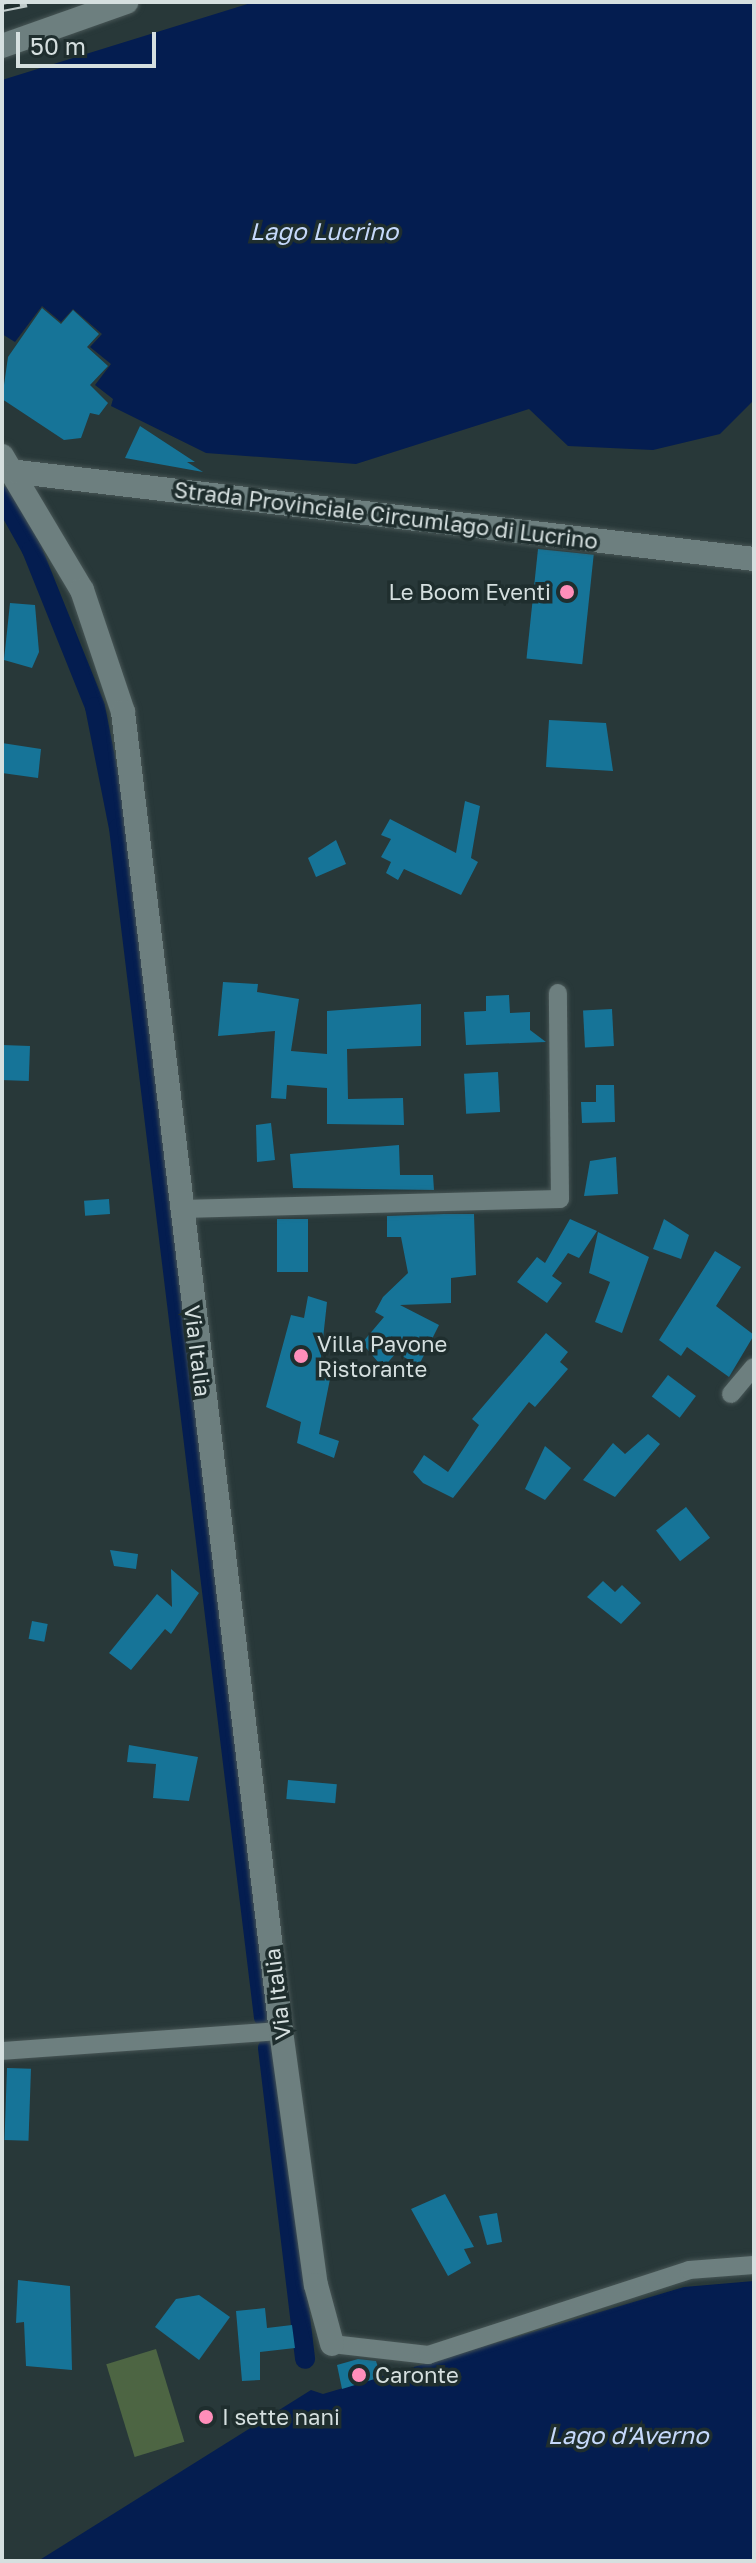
<!DOCTYPE html>
<html>
<head>
<meta charset="utf-8">
<style>
	body { margin:0 }
	#map { position:relative; width:756px; height:2563px; overflow:hidden; background:#283839; font-family:"Golos Text",sans-serif }
	div>[style] { position:absolute }
	.green>* { inset:0; background:#4d6543; transform-origin:0 0 }
	.water>* { inset:0; background:#041d50 }
	.canal>* { height:20px; margin:-10px; padding:0 10px; transform-origin:10px; border-radius:10px; background:#041d50 }
	.building>* { inset:0; background:#167498; transform-origin:0 0 }
	.roads { filter:drop-shadow(0 0 2px #475555) drop-shadow(0 0 2px #475555) }
	.street>* { height:18px; margin:-9px; padding:0 9px; transform-origin:9px; border-radius:9px; background:#6d7f7f }
	.secondary>* { height:24px; margin:-12px; padding:0 12px; transform-origin:12px; border-radius:12px; background:#6d7f7f }
	.rail>* { height:9px; margin-top:-4.5px; transform-origin:0; background:repeating-linear-gradient(90deg,#1f2e2e 0 18px,#bfcaca 0 36px); box-sizing:border-box; border-block:2px solid #bfcaca }
	.dots>* { width:22px; height:22px; translate:-50% -50%; box-sizing:border-box; border:4px solid #1f2e2e; border-radius:50% }
	span { translate:-50% -50%; white-space:nowrap; text-align:center; line-height:1.15; -webkit-text-stroke:7px #1f2e2e; paint-order:stroke }
	.street-label { font-size:22px; color:#d5dfdf }
	.poi-label { font-size:22px; color:#d5dfdf }
	.right { translate:-100% -50%; text-align:right }
	.left { translate:0 -50%; text-align:left }
	.water-label { font-size:24px; color:#c6d9fb; font-style:italic }
	.frame { position:absolute; inset:0; border:4px solid #d5dfdf; pointer-events:none }
	.scale { position:absolute; left:16px; top:32px; width:140px; height:36px; box-sizing:border-box; border:4px solid #d5dfdf; border-top:0; padding-left:10px; font-size:24px; line-height:28px; white-space:nowrap; color:#d5dfdf; -webkit-text-stroke:6px #1f2e2e; paint-order:stroke }
</style>
</head>
<body>
<div id="map">
	<div class="green">
		<i style="left:156px;top:2349px;width:97px;height:52px;rotate:73deg"></i>
	</div>
	<div class="water">
		<i style="clip-path:polygon(254px 2px,754px 2px,754px 400px,720px 434px,653px 450px,568px 446px,529px 409px,356px 464px,206px 453px,111px 406px,113px 399px,95px 385px,111px 364px,90px 347px,102px 334px,73px 309px,61px 322px,42px 306px,15px 342px,2px 334px,2px 80px)"></i>
		<i style="clip-path:polygon(754px 2281px,754px 2561px,38px 2561px,311px 2390px,323px 2394px,684px 2287px)"></i>
	</div>
	<div class="canal">
		<i style="left:2px;top:496px;width:62px;rotate:60.9deg"></i>
		<i style="left:32px;top:550px;width:169px;rotate:68.1deg"></i>
		<i style="left:95px;top:707px;width:123px;rotate:78.8deg"></i>
		<i style="left:119px;top:828px;width:1198px;rotate:83.05deg"></i>
		<i style="left:268px;top:2048px;width:313px;rotate:83.2deg"></i>
	</div>
	<div class="building">
		<i style="clip-path:polygon(42px 308px,61px 324px,73px 310px,99px 334px,87px 347px,108px 366px,90px 385px,108px 403px,99px 415px,90px 413px,81px 438px,64px 440px,2px 399px,8px 357px)"></i>
		<i style="clip-path:polygon(140px 426px,195px 462px,187px 462px,203px 472px,125px 458px)"></i>
		<i style="left:538px;top:549px;width:56px;height:110px;rotate:6deg"></i>
		<i style="clip-path:polygon(10px 603px,35px 605px,39px 652px,32px 668px,4px 660px)"></i>
		<i style="clip-path:polygon(549px 720px,606px 723px,613px 771px,546px 767px)"></i>
		<i style="clip-path:polygon(2px 743px,41px 749px,38px 778px,2px 773px)"></i>
		<i style="clip-path:polygon(465px 801px,480px 806px,471px 858px,478px 862px,461px 895px,404px 869px,398px 880px,386px 873px,391px 862px,381px 857px,391px 839px,381px 835px,390px 819px,456px 853px)"></i>
		<i style="clip-path:polygon(336px 840px,346px 864px,316px 877px,308px 858px)"></i>
		<i style="clip-path:polygon(223px 982px,258px 984px,257px 992px,299px 999px,291px 1051px,327px 1054px,327px 1011px,421px 1004px,421px 1046px,347px 1049px,348px 1099px,403px 1098px,404px 1125px,327px 1124px,327px 1088px,287px 1085px,286px 1099px,271px 1098px,275px 1031px,218px 1036px)"></i>
		<i style="clip-path:polygon(509px 995px,510px 1013px,530px 1012px,530px 1030px,546px 1042px,466px 1045px,464px 1012px,486px 1011px,486px 996px)"></i>
		<i style="left:612px;top:1009px;width:37px;height:29px;rotate:87deg"></i>
		<i style="left:2px;top:1045px;width:28px;height:35px;rotate:2deg"></i>
		<i style="left:498px;top:1072px;width:40px;height:34px;rotate:87deg"></i>
		<i style="clip-path:polygon(596px 1085px,614px 1085px,615px 1122px,582px 1123px,581px 1102px,596px 1102px)"></i>
		<i style="clip-path:polygon(271px 1123px,275px 1160px,257px 1162px,256px 1125px)"></i>
		<i style="clip-path:polygon(399px 1145px,400px 1175px,433px 1175px,434px 1190px,293px 1188px,290px 1154px)"></i>
		<i style="clip-path:polygon(616px 1157px,618px 1194px,584px 1196px,590px 1161px)"></i>
		<i style="left:109px;top:1199px;width:15px;height:25px;rotate:86deg"></i>
		<i style="clip-path:polygon(444px 1214px,474px 1214px,476px 1275px,451px 1278px,451px 1303px,400px 1305px,439px 1325px,419px 1365px,396px 1353px,383px 1368px,362px 1343px,384px 1317px,375px 1312px,383px 1297px,408px 1273px,401px 1237px,387px 1237px,387px 1216px)"></i>
		<i style="left:308px;top:1219px;width:53px;height:31px;rotate:90deg"></i>
		<i style="clip-path:polygon(570px 1219px,597px 1231px,579px 1258px,568px 1253px,552px 1276px,562px 1283px,547px 1303px,517px 1282px,537px 1257px,545px 1263px)"></i>
		<i style="clip-path:polygon(664px 1219px,689px 1235px,681px 1259px,653px 1249px)"></i>
		<i style="clip-path:polygon(598px 1232px,649px 1257px,622px 1333px,595px 1322px,610px 1282px,589px 1273px)"></i>
		<i style="clip-path:polygon(715px 1251px,741px 1267px,716px 1306px,754px 1335px,729px 1377px,687px 1347px,681px 1356px,659px 1340px)"></i>
		<i style="clip-path:polygon(308px 1296px,327px 1302px,321px 1357px,323px 1368px,332px 1369px,319px 1434px,339px 1441px,334px 1458px,297px 1443px,301px 1422px,266px 1407px,291px 1315px,304px 1318px)"></i>
		<i style="clip-path:polygon(546px 1333px,568px 1352px,560px 1362px,568px 1369px,535px 1407px,529px 1402px,453px 1498px,423px 1483px,413px 1472px,424px 1455px,448px 1472px,479px 1425px,472px 1419px)"></i>
		<i style="left:668px;top:1375px;width:35px;height:27px;rotate:37deg"></i>
		<i style="clip-path:polygon(648px 1434px,660px 1444px,615px 1497px,583px 1480px,613px 1443px,625px 1454px)"></i>
		<i style="clip-path:polygon(545px 1446px,571px 1468px,545px 1500px,525px 1489px)"></i>
		<i style="left:686px;top:1507px;width:39px;height:38px;rotate:52deg"></i>
		<i style="clip-path:polygon(110px 1550px,138px 1554px,136px 1569px,114px 1566px)"></i>
		<i style="clip-path:polygon(171px 1569px,199px 1593px,171px 1634px,165px 1629px,131px 1670px,109px 1653px,157px 1594px,172px 1607px)"></i>
		<i style="clip-path:polygon(603px 1581px,615px 1592px,622px 1585px,641px 1603px,621px 1624px,587px 1597px)"></i>
		<i style="left:32px;top:1621px;width:16px;height:18px;rotate:11deg"></i>
		<i style="clip-path:polygon(129px 1745px,198px 1757px,189px 1801px,153px 1798px,156px 1764px,127px 1762px)"></i>
		<i style="left:288px;top:1780px;width:49px;height:19px;rotate:5deg"></i>
		<i style="left:7px;top:2068px;width:24px;height:72px;rotate:2deg"></i>
		<i style="clip-path:polygon(445px 2194px,474px 2247px,464px 2249px,471px 2263px,448px 2276px,411px 2209px)"></i>
		<i style="clip-path:polygon(497px 2213px,502px 2242px,487px 2245px,479px 2216px)"></i>
		<i style="clip-path:polygon(18px 2280px,70px 2286px,72px 2370px,26px 2366px,24px 2322px,16px 2323px)"></i>
		<i style="clip-path:polygon(199px 2295px,230px 2317px,199px 2360px,155px 2327px,176px 2299px)"></i>
		<i style="clip-path:polygon(265px 2308px,267px 2328px,292px 2325px,295px 2348px,260px 2352px,260px 2380px,242px 2381px,236px 2311px)"></i>
		<i style="clip-path:polygon(358px 2359px,376px 2361px,381px 2377px,342px 2389px,337px 2365px)"></i>
	</div>
	<div class="roads">
		<div class="street">
			<i style="left:181px;top:1209px;width:379px;rotate:-1.5deg"></i>
			<i style="left:560px;top:1199px;width:206px;rotate:-90.6deg"></i>
			<i style="left:731px;top:1394px;width:35px;rotate:-50deg"></i>
			<i style="left:2px;top:2051px;width:280px;rotate:-4.1deg"></i>
			<i style="left:332px;top:2344px;width:97px;rotate:6.5deg"></i>
			<i style="left:428px;top:2355px;width:274px;rotate:-18deg"></i>
			<i style="left:689px;top:2270px;width:65px;rotate:-4.4deg"></i>
		</div>
		<div class="secondary">
			<i style="left:2px;top:46px;width:132px;rotate:-19.5deg"></i>
			<i style="left:2px;top:456px;width:156px;rotate:59.2deg"></i>
			<i style="left:82px;top:590px;width:129px;rotate:71.4deg"></i>
			<i style="left:123px;top:712px;width:1328px;rotate:83.17deg"></i>
			<i style="left:281px;top:2031px;width:256px;rotate:82.2deg"></i>
			<i style="left:316px;top:2285px;width:61px;rotate:74.8deg"></i>
			<i style="left:18px;top:472px;width:741px;rotate:6.74deg"></i>
		</div>
	</div>
	<div class="rail">
		<i style="left:2px;top:7px;width:25px;rotate:-11deg"></i>
	</div>
	<div class="dots">
		<i style="left:567px;top:592px;background:#ff8eba"></i>
		<i style="left:301px;top:1356px;background:#ff8eba"></i>
		<i style="left:359px;top:2375px;background:#ff8eba"></i>
		<i style="left:206px;top:2417px;background:#ff8eba"></i>
	</div>
	<div class="street-label">
		<span style="left:386px;top:515px;rotate:7deg">Strada Provinciale Circumlago di Lucrino</span>
		<span style="left:198px;top:1351px;rotate:83deg">Via Italia</span>
		<span style="left:277px;top:1994px;rotate:-97deg">Via Italia</span>
	</div>
	<div class="poi-label">
		<span class="right" style="left:551px;top:592px">Le Boom Eventi</span>
		<span class="left" style="left:317px;top:1356px">Villa Pavone<br>Ristorante</span>
		<span class="left" style="left:375px;top:2375px">Caronte</span>
		<span class="left" style="left:222px;top:2417px">I sette nani</span>
	</div>
	<div class="water-label">
		<span style="left:324px;top:231px">Lago Lucrino</span>
		<span style="left:628px;top:2435px">Lago d'Averno</span>
	</div>
	<div class="frame"></div>
	<div class="scale">50 m</div>
</div>
</body>
</html>
